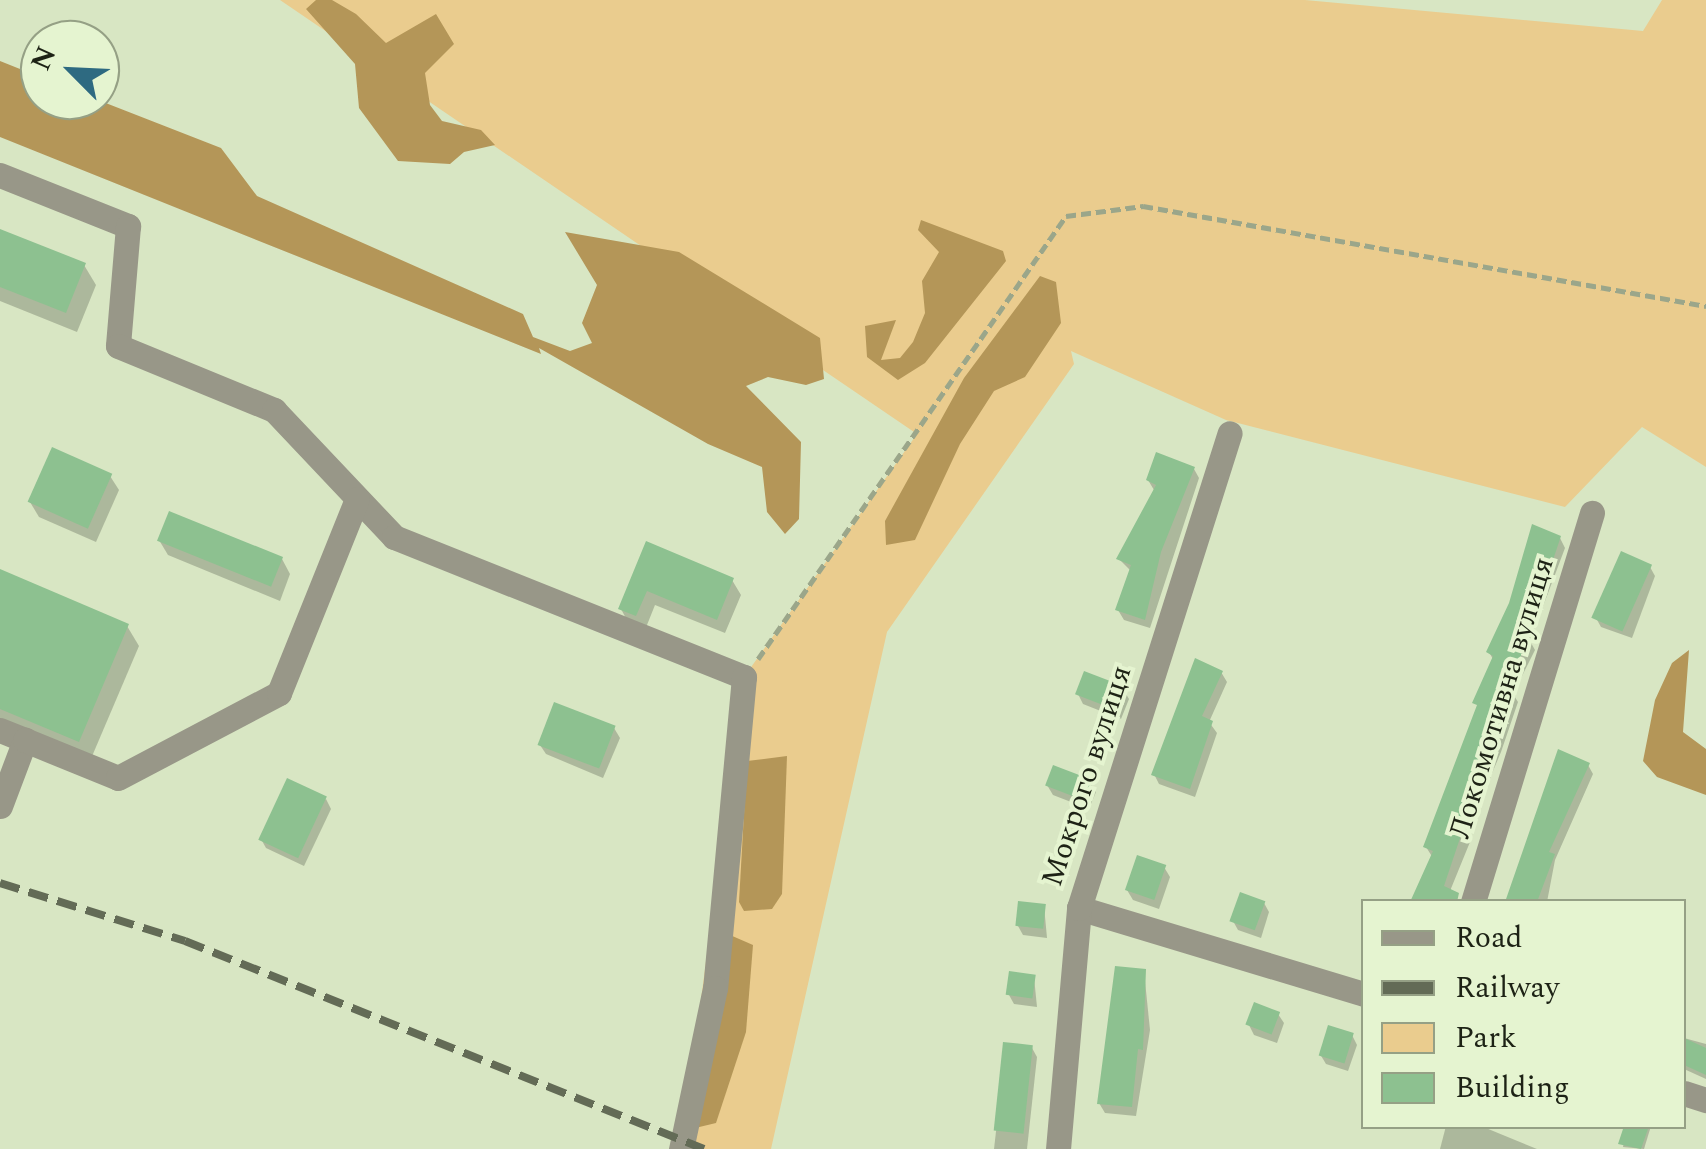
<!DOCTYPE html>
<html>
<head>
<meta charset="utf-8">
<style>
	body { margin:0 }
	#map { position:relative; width:1706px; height:1149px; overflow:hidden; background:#d8e6c3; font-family:Spectral,serif }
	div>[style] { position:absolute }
	.green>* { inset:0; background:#eacc8e }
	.forest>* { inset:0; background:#b49658 }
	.shadow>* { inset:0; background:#0003 }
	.building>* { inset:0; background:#8dc190; transform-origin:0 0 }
	.path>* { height:5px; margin-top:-2.5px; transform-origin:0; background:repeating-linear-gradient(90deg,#9ba68a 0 10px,transparent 0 15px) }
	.minor>* { height:25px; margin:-12.5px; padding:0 12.5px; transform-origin:12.5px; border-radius:12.5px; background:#989788 }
	.rail>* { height:8px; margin-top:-4px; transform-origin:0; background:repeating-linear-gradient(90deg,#636b56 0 20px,transparent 0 30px) }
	span { translate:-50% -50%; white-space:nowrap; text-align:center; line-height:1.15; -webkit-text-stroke:8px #e5f4d0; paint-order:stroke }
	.street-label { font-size:30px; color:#1d2215 }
	.legend { position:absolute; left:1361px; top:899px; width:325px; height:230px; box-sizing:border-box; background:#e5f4d0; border:2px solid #95a085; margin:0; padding:12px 18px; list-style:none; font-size:30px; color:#1d2215 }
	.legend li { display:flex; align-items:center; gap:20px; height:50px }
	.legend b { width:50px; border:2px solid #95a085 }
	.north { position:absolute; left:20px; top:20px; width:100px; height:100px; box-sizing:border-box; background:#e5f4d0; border:2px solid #95a085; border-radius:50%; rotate:294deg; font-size:28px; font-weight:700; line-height:40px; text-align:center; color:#1d2215 }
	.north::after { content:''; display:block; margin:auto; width:35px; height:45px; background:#2e6a81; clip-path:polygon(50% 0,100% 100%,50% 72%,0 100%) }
</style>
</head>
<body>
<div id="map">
	<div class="green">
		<i style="clip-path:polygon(280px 0,1305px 0,1643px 31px,1662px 0,1706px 0,1706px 467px,1642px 427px,1565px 507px,1226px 420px,1071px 351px,1074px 364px,887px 632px,771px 1149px,681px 1149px,744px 677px,917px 434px)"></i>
	</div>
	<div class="forest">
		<i style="clip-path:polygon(316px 0,332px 0,356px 14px,386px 43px,436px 14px,454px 44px,425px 73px,430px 105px,442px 121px,481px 130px,495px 145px,464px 152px,450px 164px,398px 161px,359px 108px,355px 64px,306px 9px)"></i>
		<i style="clip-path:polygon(0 61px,40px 77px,40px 100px,98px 100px,221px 148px,257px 196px,523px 314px,533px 337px,570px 351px,592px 343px,582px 323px,597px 285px,565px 232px,679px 252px,820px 338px,824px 379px,806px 385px,768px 377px,746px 386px,801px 442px,799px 519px,785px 534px,767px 512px,762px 467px,708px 444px,539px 348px,541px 354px,0 137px)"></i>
		<i style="clip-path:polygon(921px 220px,1003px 251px,1006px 261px,925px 363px,898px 380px,867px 357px,865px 326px,896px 320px,881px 360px,900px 358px,913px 342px,925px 313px,922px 281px,939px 252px,918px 230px)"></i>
		<i style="clip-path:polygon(1040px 276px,1056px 282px,1061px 323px,1025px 377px,994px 391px,960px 444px,915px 540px,886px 545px,885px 521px,964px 378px)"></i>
		<i style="clip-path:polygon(1689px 650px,1683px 732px,1706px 749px,1706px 795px,1657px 777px,1643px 761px,1655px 700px,1672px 663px)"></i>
		<i style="clip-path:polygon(787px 756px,782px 894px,772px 909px,744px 911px,739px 902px,747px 761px)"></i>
		<i style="clip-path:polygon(730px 935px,753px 945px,746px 1032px,716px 1123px,691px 1129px)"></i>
	</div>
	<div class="shadow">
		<i style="clip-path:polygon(0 231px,84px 265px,96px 285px,77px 332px,0 301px)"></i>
		<i style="clip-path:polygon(1194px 469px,1199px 478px,1150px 628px,1124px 620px,1118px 610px,1131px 571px,1119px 559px,1154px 490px,1148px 480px)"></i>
		<i style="clip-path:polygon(110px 476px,119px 490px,96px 542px,39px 517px,30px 502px)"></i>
		<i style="clip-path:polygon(1560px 538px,1565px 548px,1530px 641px,1535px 650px,1513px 694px,1518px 702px,1501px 752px,1466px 835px,1470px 842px,1450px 891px,1416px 902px,1433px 858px,1426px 847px,1494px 661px,1489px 652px)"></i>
		<i style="clip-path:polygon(159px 540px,282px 559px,290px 574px,280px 601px,168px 555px)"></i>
		<i style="clip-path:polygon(647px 545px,732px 580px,741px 595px,725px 633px,655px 605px,645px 630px,629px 624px,621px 609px)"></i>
		<i style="clip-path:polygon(1650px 567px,1655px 576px,1632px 638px,1601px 627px,1596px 618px)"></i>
		<i style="clip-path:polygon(0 572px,127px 626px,139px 646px,90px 761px,0 722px)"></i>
		<i style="clip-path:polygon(1221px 672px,1227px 682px,1209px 722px,1217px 733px,1195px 797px,1159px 784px,1154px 774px)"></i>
		<i style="clip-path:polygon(1123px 689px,1129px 699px,1121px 719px,1083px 704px,1078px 694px)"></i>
		<i style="clip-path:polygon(614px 728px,620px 738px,603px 778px,546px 754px,540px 745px)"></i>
		<i style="clip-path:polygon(1588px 765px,1593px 774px,1555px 860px,1547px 902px,1508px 902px)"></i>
		<i style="clip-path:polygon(1090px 782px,1096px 792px,1089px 809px,1053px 795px,1047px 785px)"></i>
		<i style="clip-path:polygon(326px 799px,331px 809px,304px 866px,266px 848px,261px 839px)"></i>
		<i style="clip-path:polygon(1164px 867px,1170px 877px,1159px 909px,1133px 900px,1127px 890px)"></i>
		<i style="clip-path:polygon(1264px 903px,1269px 912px,1261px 938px,1238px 930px,1233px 921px)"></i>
		<i style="clip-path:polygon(1044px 906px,1047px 938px,1023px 935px,1018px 926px)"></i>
		<i style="clip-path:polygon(1144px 971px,1150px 1030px,1136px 1116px,1105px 1113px,1099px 1103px)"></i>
		<i style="clip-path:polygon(1034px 977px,1037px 1007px,1014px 1004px,1009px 995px)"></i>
		<i style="clip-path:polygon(1278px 1014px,1284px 1023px,1277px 1043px,1254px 1035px,1249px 1025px)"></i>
		<i style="clip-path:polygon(1352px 1035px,1357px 1045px,1348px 1071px,1326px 1064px,1320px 1054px)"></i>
		<i style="clip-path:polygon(1684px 1038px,1706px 1044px,1706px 1079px,1684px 1069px)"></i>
		<i style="clip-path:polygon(1006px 1044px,1032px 1048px,1037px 1057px,1027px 1149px,994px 1149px)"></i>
		<i style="clip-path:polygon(1446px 1126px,1481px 1126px,1537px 1149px,1440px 1149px)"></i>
		<i style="clip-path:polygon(1627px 1126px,1651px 1126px,1644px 1149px,1623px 1147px)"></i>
	</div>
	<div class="building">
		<i style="clip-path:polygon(0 229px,86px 263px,66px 313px,0 287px)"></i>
		<i style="left:52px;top:447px;width:66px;height:60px;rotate:24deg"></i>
		<i style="clip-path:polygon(1156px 452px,1195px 467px,1161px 552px,1145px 620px,1115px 610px,1131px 565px,1116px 559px,1156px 485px,1146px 480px)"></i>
		<i style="left:169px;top:511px;width:123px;height:32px;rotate:22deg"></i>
		<i style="clip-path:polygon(1532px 524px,1561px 536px,1444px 886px,1459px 893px,1457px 902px,1410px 902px,1433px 851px,1423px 847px,1477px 705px,1472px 703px,1493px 656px,1486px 652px,1509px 603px)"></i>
		<i style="clip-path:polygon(646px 541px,734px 578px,717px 620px,647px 591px,636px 616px,618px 609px)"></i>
		<i style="left:1621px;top:551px;width:34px;height:73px;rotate:24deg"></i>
		<i style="clip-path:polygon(0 569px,129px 624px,79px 742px,0 709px)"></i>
		<i style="clip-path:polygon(1195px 658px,1223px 671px,1202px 716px,1213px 721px,1190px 789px,1151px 775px)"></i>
		<i style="left:1084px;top:671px;width:44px;height:25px;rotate:21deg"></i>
		<i style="left:554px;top:702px;width:66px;height:46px;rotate:21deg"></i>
		<i style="clip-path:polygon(1558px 749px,1590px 763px,1549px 852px,1555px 854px,1537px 902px,1505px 902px)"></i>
		<i style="left:1053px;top:765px;width:42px;height:22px;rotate:21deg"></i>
		<i style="left:287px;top:778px;width:44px;height:68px;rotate:25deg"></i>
		<i style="left:1137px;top:855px;width:31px;height:37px;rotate:19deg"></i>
		<i style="left:1240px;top:892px;width:27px;height:31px;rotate:20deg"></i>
		<i style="left:1018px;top:901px;width:28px;height:25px;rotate:6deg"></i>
		<i style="clip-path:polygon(1115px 966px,1146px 969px,1143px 1050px,1138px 1049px,1132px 1107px,1097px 1104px)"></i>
		<i style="left:1009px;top:971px;width:27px;height:24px;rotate:8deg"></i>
		<i style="left:1254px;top:1002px;width:28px;height:24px;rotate:21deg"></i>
		<i style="left:1328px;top:1025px;width:27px;height:32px;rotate:17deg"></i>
		<i style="clip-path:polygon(1684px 1038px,1706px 1048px,1706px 1075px,1684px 1065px)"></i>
		<i style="left:1003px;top:1042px;width:30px;height:89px;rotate:6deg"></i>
		<i style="clip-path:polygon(1624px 1126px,1649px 1126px,1641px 1149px,1618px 1144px)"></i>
	</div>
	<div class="path">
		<i style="left:758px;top:659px;width:540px;rotate:-55.19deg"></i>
		<i style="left:1066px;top:216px;width:78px;rotate:-7.4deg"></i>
		<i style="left:1143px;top:206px;width:572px;rotate:10.07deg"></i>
	</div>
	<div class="minor">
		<i style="left:0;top:175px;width:138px;rotate:21.7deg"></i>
		<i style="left:128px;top:226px;width:120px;rotate:94.8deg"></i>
		<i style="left:118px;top:346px;width:169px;rotate:22.3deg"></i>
		<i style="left:274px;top:410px;width:175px;rotate:46.6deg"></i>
		<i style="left:394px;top:537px;width:377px;rotate:21.8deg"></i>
		<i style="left:744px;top:677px;width:312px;rotate:95.3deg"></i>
		<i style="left:715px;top:988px;width:165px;rotate:101.9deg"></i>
		<i style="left:0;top:730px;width:27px;rotate:22deg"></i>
		<i style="left:0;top:806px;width:71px;rotate:-69.3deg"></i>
		<i style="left:25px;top:740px;width:100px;rotate:22.2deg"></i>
		<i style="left:118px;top:778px;width:182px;rotate:-27.8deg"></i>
		<i style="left:279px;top:693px;width:209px;rotate:-68.1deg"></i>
		<i style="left:1473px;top:902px;width:407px;rotate:-73deg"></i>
		<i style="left:1079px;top:908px;width:298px;rotate:16.8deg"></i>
		<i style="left:1684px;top:1093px;width:23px;rotate:18deg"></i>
		<i style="left:1058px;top:1149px;width:242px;rotate:-85deg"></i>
		<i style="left:1079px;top:908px;width:498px;rotate:-72.4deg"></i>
	</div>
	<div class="rail">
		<i style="left:0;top:883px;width:194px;rotate:17.4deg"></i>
		<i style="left:185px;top:941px;width:559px;rotate:21.84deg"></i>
	</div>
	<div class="street-label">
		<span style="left:1502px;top:698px;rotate:-73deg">Локомотивна вулиця</span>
		<span style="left:1087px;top:776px;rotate:-72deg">Мокрого вулиця</span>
	</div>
	<ul class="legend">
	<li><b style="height:12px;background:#989788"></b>Road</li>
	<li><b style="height:12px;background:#636b56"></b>Railway</li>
	<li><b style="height:28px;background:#eacc8e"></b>Park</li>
	<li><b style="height:28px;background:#8dc190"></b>Building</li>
	</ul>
	<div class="north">N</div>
</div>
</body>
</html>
